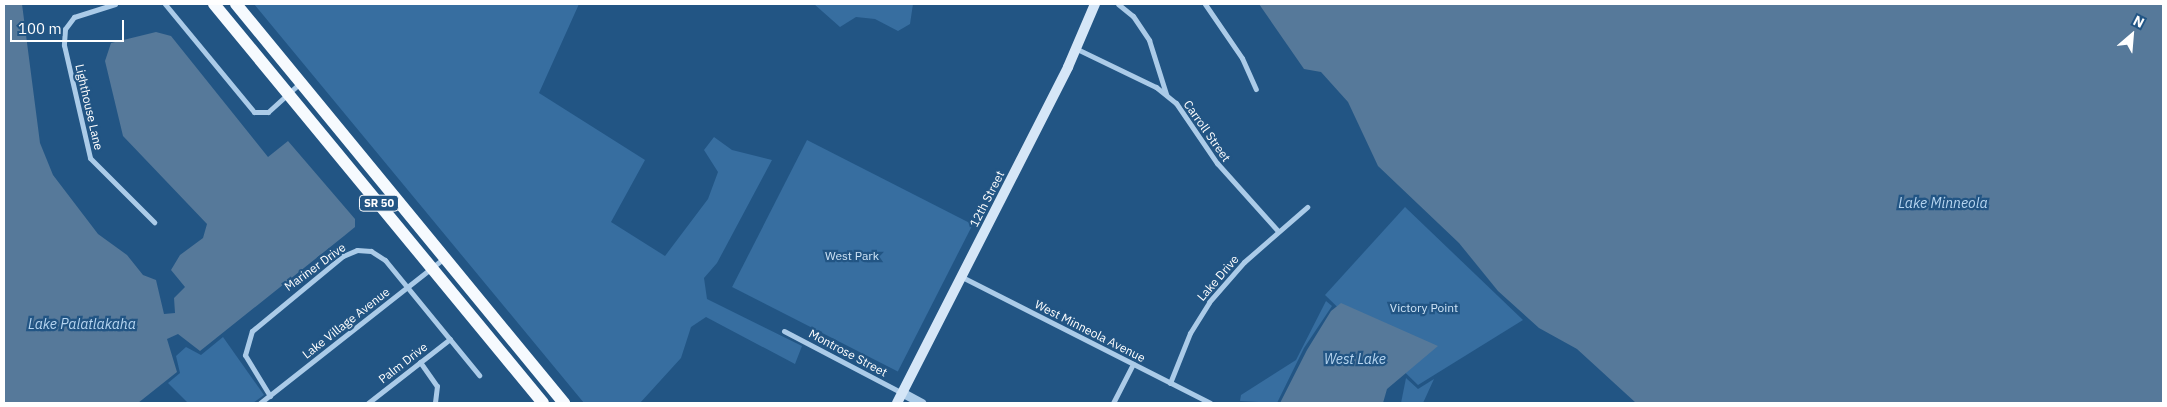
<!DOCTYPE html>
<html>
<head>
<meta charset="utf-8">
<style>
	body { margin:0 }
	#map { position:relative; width:2167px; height:407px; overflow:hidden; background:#225584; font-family:"IBM Plex Sans",sans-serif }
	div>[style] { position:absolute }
	.green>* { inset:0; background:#376ea0; transform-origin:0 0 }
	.water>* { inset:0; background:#56799a }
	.minor>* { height:5px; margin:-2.5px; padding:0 2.5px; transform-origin:2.5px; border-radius:2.5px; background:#abcbe8 }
	.tertiary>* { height:9px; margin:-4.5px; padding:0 4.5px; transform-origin:4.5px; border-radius:4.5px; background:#abcbe8 }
	.secondary>* { height:10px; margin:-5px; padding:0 5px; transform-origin:5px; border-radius:5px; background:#d5e6f7 }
	.trunk>* { height:12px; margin:-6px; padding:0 6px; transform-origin:6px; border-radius:6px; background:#f6fafe }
	span { translate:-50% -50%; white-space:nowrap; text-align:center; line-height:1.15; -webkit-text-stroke:4.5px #225584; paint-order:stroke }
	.shield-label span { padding:1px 4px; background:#225584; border:1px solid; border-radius:4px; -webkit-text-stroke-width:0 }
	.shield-label { font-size:11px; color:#fff; font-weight:700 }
	.street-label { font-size:12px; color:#fff }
	.park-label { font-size:12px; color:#cfe4f6 }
	.water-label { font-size:14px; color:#b6d5f0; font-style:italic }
	.frame { position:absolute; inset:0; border:5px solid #fff; pointer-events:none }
	.north { position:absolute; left:2107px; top:10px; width:50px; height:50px; -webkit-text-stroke:4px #225584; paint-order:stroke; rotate:27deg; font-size:14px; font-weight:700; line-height:20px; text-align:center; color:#fff }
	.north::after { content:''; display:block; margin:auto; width:18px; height:22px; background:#fff; clip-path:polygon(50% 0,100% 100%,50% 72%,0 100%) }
	.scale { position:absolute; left:10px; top:20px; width:114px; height:22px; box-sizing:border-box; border:2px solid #fff; border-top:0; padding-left:6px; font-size:15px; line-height:18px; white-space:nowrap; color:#fff; -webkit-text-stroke:4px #225584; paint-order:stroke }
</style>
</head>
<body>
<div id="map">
	<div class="green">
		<i style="clip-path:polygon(254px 4px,579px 4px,539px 93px,645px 160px,611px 222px,665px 256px,708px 199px,718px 172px,704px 150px,714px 137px,732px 150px,772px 160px,717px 263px,704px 278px,707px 299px,802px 346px,795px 364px,706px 317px,691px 327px,681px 358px,640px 403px,584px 403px)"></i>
		<i style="clip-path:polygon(814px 4px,913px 4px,910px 24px,898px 31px,875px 19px,856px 17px,840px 27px)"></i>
		<i style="left:807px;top:140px;width:186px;height:165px;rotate:27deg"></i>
		<i style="clip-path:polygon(1405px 207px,1523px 320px,1418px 385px,1325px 295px)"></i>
		<i style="clip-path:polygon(1326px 301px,1332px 306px,1304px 348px,1277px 403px,1240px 401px,1241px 395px,1296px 360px)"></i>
		<i style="clip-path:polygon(223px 337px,264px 395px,253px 403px,188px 403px,168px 383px,180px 373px,176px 356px,186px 347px,201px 355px)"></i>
		<i style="clip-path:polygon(1406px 378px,1418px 389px,1434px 379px,1423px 403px,1401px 403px)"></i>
	</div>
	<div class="water">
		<i style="clip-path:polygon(4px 4px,22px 4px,40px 143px,53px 175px,98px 234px,127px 255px,143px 275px,156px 280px,164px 314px,175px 313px,174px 298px,185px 287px,171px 270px,180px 255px,203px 238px,207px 224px,123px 136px,105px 61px,111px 43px,156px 32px,171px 36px,268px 157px,288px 141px,355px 219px,355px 227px,344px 236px,200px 351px,178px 334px,167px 339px,177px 372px,138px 403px,4px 403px)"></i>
		<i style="clip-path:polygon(1259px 4px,2163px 4px,2163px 403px,1636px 403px,1577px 349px,1539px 328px,1498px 291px,1459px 243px,1378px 166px,1348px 102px,1321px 72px,1304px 69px)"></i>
		<i style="clip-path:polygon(1341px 303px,1438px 346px,1387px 389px,1383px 403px,1280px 403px,1307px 350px,1331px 311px)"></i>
	</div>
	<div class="minor">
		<i style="left:115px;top:4px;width:43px;rotate:162.4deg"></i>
		<i style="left:74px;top:17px;width:15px;rotate:127deg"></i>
		<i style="left:65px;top:29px;width:16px;rotate:94deg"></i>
		<i style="left:64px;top:45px;width:116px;rotate:77deg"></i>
		<i style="left:90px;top:158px;width:91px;rotate:45deg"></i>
		<i style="left:165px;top:4px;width:140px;rotate:50.5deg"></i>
		<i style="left:254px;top:112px;width:14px"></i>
		<i style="left:268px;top:112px;width:43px;rotate:-42.2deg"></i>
		<i style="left:1118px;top:4px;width:19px;rotate:39deg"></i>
		<i style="left:1133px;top:16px;width:29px;rotate:56deg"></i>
		<i style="left:1149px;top:40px;width:57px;rotate:72.5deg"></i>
		<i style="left:1205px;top:4px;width:65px;rotate:55.6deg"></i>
		<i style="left:1242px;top:58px;width:34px;rotate:66deg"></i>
		<i style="left:1077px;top:49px;width:88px;rotate:25.7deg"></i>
		<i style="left:1156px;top:87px;width:26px;rotate:39deg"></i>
		<i style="left:1176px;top:103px;width:73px;rotate:55.7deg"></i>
		<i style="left:1217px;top:163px;width:91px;rotate:48.1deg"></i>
		<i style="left:962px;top:277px;width:278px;rotate:26.9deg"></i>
		<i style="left:784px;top:331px;width:133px;rotate:27.7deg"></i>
		<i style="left:420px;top:362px;width:29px;rotate:55deg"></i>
		<i style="left:437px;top:386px;width:17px;rotate:97deg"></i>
		<i style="left:1170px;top:383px;width:54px;rotate:-68.2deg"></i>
		<i style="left:1190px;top:333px;width:36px;rotate:-58deg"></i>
		<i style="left:1209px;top:302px;width:53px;rotate:-48.8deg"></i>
		<i style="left:1244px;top:262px;width:84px;rotate:-41.1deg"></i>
		<i style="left:270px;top:396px;width:48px;rotate:-121.4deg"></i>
		<i style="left:245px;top:355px;width:25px;rotate:-74deg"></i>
		<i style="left:252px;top:331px;width:118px;rotate:-39.5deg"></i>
		<i style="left:343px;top:256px;width:15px;rotate:-23deg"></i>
		<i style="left:357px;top:250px;width:14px;rotate:4deg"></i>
		<i style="left:371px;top:251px;width:17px;rotate:33deg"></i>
		<i style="left:385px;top:260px;width:149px;rotate:50.7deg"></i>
		<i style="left:260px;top:403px;width:234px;rotate:-38.2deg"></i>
		<i style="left:368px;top:403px;width:104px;rotate:-38deg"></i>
		<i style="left:1113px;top:403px;width:44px;rotate:-62.9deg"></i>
	</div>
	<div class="tertiary">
		<i style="left:903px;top:393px;width:21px;rotate:28deg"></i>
	</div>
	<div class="secondary">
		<i style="left:897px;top:403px;width:377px;rotate:-63deg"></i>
		<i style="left:1068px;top:67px;width:69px;rotate:-66.8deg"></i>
	</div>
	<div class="trunk">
		<i style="left:214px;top:4px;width:517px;rotate:50.49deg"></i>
		<i style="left:236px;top:4px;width:517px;rotate:50.58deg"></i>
	</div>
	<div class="shield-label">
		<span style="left:379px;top:203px">SR 50</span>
	</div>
	<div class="street-label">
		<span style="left:89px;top:107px;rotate:77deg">Lighthouse Lane</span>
		<span style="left:1207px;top:131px;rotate:55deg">Carroll Street</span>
		<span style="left:987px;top:199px;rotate:-63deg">12th Street</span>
		<span style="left:315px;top:267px;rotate:-36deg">Mariner Drive</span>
		<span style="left:1218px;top:278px;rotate:-49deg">Lake Drive</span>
		<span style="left:346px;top:323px;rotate:-38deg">Lake Village Avenue</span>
		<span style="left:1090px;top:331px;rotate:27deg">West Minneola Avenue</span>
		<span style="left:848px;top:353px;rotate:28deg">Montrose Street</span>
		<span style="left:403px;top:363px;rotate:-38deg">Palm Drive</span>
	</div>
	<div class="park-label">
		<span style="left:852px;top:256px">West Park</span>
		<span style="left:1424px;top:308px">Victory Point</span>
	</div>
	<div class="water-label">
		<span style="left:1943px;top:203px">Lake Minneola</span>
		<span style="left:82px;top:324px">Lake Palatlakaha</span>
		<span style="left:1355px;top:359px">West Lake</span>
	</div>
	<div class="frame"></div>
	<div class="north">N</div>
	<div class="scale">100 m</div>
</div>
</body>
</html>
